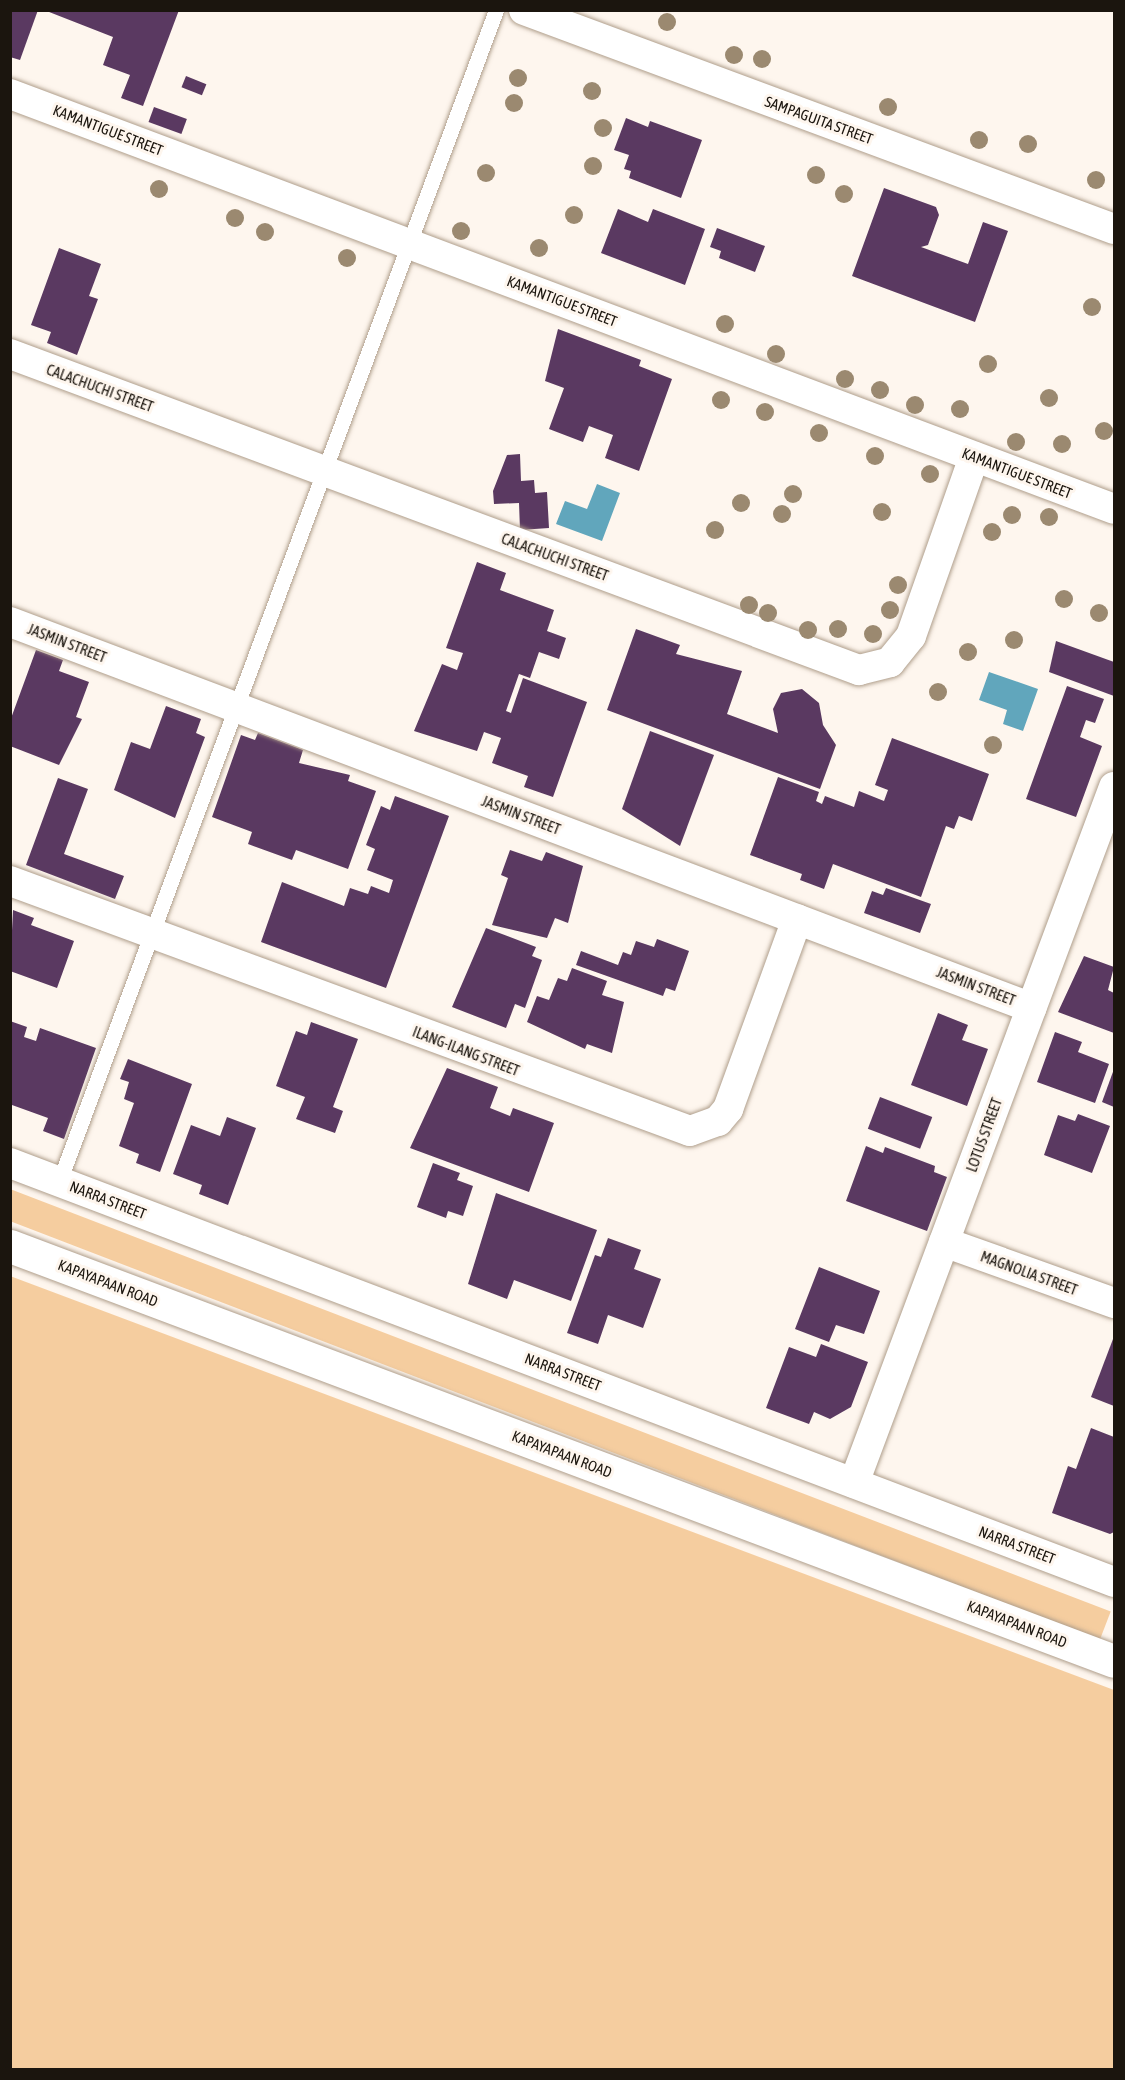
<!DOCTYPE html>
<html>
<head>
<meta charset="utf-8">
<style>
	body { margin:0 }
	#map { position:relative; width:1125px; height:2080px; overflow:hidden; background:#fef6ee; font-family:"Asap Condensed",sans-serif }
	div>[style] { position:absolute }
	.green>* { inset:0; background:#f5cd9f; transform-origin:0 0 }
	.water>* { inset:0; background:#61a6bc }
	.building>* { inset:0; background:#5a3961; transform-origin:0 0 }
	.roads { filter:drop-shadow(0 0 2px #af9e8b) drop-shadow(0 0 2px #af9e8b) }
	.service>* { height:15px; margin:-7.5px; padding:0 7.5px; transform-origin:7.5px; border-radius:7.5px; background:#fff }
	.minor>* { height:30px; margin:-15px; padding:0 15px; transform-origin:15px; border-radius:15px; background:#fff }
	.tertiary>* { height:33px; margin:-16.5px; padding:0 16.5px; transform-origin:16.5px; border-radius:16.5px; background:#fff }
	.trees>* { width:18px; height:18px; margin:-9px; border-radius:50%; background:#9b8970 }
	span { translate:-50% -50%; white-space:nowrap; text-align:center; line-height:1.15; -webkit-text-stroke:6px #fef6ee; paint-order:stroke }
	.street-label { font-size:15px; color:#1b150e }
	.frame { position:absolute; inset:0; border:12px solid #1b150e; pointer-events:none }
</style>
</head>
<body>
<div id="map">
	<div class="green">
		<i style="left:10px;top:1189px;width:1179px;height:30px;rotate:21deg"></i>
		<i style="clip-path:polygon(10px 1276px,1114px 1690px,1114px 2069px,11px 2069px)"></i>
	</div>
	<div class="water">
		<i style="clip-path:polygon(597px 484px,620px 493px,602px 541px,556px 524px,565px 501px,587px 509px)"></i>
		<i style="clip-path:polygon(989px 672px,1038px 689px,1023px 731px,1003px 724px,1007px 710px,979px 700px)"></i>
	</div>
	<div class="building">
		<i style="clip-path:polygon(10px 10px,38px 10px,20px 60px,10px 57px)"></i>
		<i style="clip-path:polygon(44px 10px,179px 10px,143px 106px,121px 98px,130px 75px,103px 65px,113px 37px)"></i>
		<i style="left:186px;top:76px;width:22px;height:12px;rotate:22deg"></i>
		<i style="left:154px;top:107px;width:35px;height:16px;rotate:20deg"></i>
		<i style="clip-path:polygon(626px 118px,648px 127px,650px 121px,702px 140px,681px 198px,629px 178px,631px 171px,624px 169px,629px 155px,614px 150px)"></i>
		<i style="clip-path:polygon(884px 188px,936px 207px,939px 215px,928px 245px,921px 247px,968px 264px,983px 222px,1008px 231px,975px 322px,852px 276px)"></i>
		<i style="clip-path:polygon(618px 209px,648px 222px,653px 209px,705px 229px,685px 285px,601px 253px)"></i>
		<i style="clip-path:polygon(717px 228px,765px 246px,755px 272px,719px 258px,721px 251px,710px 247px)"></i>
		<i style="clip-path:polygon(59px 248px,101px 264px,89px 296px,98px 299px,77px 355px,47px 343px,51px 332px,31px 325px)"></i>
		<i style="clip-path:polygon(558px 329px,641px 360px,639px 366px,672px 379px,639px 471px,605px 458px,613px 435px,589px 426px,583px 442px,549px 429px,564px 388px,545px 381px)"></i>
		<i style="clip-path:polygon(520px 454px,521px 481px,534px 480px,535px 493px,547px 492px,549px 528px,520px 530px,519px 503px,494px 504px,493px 491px,507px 455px)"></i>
		<i style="clip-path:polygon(477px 562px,506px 573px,500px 590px,554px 610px,547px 631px,566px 638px,559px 659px,539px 652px,530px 678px,519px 674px,506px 711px,511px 713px,523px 678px,587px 702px,553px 797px,524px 787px,528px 776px,492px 763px,501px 738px,484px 732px,477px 751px,414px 731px,442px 664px,457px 670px,463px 653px,446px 648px)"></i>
		<i style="clip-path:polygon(636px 629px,680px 645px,676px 654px,742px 671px,727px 714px,778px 733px,773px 709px,781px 693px,802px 689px,819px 703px,823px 725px,836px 745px,820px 789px,607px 710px)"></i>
		<i style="clip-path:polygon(1056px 641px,1114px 662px,1114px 696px,1049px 672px)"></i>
		<i style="clip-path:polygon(36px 650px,63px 660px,59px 671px,89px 682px,76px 717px,82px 719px,59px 765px,10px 746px,10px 721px)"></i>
		<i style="clip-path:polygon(1067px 686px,1104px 699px,1095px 723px,1086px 720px,1080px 737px,1102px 746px,1076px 817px,1026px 799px)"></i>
		<i style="clip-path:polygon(166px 706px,201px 719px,196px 733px,205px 737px,175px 818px,114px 790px,131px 742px,150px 749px)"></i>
		<i style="clip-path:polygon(650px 731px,714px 755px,680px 846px,622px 809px)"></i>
		<i style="clip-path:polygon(258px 733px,303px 750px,299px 763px,350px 775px,348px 781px,376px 791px,348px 869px,296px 850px,292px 860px,248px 844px,252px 832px,212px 817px,241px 735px,255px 740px)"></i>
		<i style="clip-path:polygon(892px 738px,989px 774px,972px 821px,959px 816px,954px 829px,946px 826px,921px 897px,833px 864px,824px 889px,800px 880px,802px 874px,750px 855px,778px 777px,819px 792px,816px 801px,822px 804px,825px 796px,854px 807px,859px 791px,884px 801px,888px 790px,875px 785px)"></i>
		<i style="clip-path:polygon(58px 778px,88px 789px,64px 854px,124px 876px,115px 899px,26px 865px)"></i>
		<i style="clip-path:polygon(395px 796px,449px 816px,386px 988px,261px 942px,282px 882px,344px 906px,350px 888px,368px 894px,371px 886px,389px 893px,393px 880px,367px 870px,375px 849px,366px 845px,381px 806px,390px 810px)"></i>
		<i style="clip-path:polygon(510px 850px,542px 861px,546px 852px,583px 866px,568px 923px,555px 918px,547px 938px,492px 925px,508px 878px,501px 875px)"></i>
		<i style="clip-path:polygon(886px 888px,931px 904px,920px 933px,864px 913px,872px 891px,883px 895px)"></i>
		<i style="clip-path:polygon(13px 910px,34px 918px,31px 925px,74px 941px,57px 988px,10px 971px)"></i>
		<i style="clip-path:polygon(486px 928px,536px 947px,532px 956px,542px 960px,525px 1008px,515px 1004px,506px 1028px,452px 1007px)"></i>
		<i style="clip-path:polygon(657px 939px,689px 951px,675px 991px,666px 988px,663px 996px,576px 965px,581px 951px,618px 965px,623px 952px,631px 955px,636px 941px,654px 947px)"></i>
		<i style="clip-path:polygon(1084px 956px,1114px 967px,1108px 990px,1114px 993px,1114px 1033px,1058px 1012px)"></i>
		<i style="clip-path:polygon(572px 968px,607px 981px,602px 995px,624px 1002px,612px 1053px,587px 1044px,585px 1049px,527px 1022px,537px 996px,549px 1000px,558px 978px,567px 981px)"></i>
		<i style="clip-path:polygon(938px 1013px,968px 1025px,962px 1040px,988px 1049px,967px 1106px,911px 1085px)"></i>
		<i style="clip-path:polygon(10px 1021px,27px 1027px,24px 1037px,36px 1041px,40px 1028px,96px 1048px,64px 1139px,43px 1131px,48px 1118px,12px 1105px,10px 1110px)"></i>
		<i style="clip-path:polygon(311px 1022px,358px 1039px,333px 1107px,343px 1111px,335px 1133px,296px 1119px,305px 1097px,276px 1086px,296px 1031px,307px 1035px)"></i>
		<i style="clip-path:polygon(1055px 1032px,1082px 1042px,1078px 1052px,1109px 1064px,1095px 1103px,1037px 1082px)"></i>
		<i style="clip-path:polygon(128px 1059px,192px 1084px,160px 1172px,136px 1163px,139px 1154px,119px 1146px,134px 1103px,124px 1099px,129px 1082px,120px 1079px)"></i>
		<i style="clip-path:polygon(447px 1068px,498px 1087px,490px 1108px,510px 1116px,513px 1108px,554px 1123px,529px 1192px,410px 1148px)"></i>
		<i style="clip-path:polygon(1114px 1069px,1114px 1107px,1102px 1102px)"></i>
		<i style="left:880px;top:1097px;width:56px;height:34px;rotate:21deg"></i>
		<i style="clip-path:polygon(1078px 1114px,1110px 1126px,1092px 1173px,1044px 1155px,1058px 1115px,1075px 1121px)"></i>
		<i style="clip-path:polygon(227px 1117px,256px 1128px,228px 1205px,199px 1194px,202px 1185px,173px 1174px,191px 1125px,220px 1136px)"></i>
		<i style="clip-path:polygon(866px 1146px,883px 1153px,885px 1147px,935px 1166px,934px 1172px,947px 1177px,927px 1231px,846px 1201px)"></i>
		<i style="clip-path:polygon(433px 1163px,460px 1173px,457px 1180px,473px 1186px,463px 1216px,448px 1211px,446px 1218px,417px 1207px)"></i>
		<i style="clip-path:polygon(496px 1193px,597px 1230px,571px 1301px,514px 1280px,507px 1299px,468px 1284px)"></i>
		<i style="clip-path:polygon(608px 1238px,641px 1250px,634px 1269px,661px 1279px,643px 1328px,608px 1315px,598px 1344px,567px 1333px,595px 1255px,601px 1257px)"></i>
		<i style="clip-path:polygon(819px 1267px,880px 1291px,864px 1334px,836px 1325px,829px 1342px,795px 1329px)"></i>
		<i style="clip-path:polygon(1113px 1339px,1114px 1340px,1114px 1406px,1091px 1397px)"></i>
		<i style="clip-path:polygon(821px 1344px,868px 1362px,851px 1407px,830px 1419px,814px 1412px,809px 1424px,766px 1408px,789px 1347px,816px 1357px)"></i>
		<i style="clip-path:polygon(1091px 1428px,1114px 1437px,1114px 1532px,1110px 1534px,1052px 1513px,1068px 1466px,1076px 1469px)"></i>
	</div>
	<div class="roads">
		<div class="service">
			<i style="left:59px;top:1182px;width:1251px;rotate:-69.55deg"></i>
		</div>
		<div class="minor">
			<i style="left:524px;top:10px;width:629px;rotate:20.36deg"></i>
			<i style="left:10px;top:94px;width:1179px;rotate:20.6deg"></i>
			<i style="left:10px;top:354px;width:906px;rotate:20.42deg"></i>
			<i style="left:859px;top:670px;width:32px;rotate:-14deg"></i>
			<i style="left:890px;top:662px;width:33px;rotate:-51deg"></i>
			<i style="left:911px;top:636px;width:190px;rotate:-70.6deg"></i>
			<i style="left:10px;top:622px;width:1092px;rotate:20.69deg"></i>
			<i style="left:10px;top:881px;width:724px;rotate:20.19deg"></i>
			<i style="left:690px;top:1131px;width:30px;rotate:-20deg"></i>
			<i style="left:718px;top:1121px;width:16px;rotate:-50deg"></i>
			<i style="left:728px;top:1109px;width:202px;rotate:-70deg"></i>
			<i style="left:10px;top:1163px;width:1181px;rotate:20.78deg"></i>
			<i style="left:944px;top:1242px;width:181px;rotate:19.7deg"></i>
			<i style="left:854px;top:1483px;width:743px;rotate:-69.52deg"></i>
		</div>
		<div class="tertiary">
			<i style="left:10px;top:1246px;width:1179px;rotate:20.6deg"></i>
		</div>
	</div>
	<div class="trees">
		<i style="left:667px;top:22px"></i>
		<i style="left:734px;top:55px"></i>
		<i style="left:762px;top:59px"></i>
		<i style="left:518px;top:78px"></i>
		<i style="left:592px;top:91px"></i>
		<i style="left:514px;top:103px"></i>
		<i style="left:888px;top:107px"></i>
		<i style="left:603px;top:128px"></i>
		<i style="left:979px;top:140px"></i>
		<i style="left:1028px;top:144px"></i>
		<i style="left:593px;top:166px"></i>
		<i style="left:486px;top:173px"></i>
		<i style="left:816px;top:175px"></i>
		<i style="left:1096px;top:180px"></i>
		<i style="left:159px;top:189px"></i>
		<i style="left:844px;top:194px"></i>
		<i style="left:574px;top:215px"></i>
		<i style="left:235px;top:218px"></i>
		<i style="left:461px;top:231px"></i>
		<i style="left:265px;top:232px"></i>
		<i style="left:539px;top:248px"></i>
		<i style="left:347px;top:258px"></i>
		<i style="left:1092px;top:307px"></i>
		<i style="left:725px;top:324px"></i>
		<i style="left:776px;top:354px"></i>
		<i style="left:988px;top:364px"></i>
		<i style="left:845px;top:379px"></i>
		<i style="left:880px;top:390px"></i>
		<i style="left:1049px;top:398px"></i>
		<i style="left:721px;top:400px"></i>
		<i style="left:915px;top:405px"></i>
		<i style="left:960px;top:409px"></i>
		<i style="left:765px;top:412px"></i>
		<i style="left:1104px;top:431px"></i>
		<i style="left:819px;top:433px"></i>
		<i style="left:1016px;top:442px"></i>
		<i style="left:1062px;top:444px"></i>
		<i style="left:875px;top:456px"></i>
		<i style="left:930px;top:474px"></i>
		<i style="left:793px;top:494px"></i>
		<i style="left:741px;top:503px"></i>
		<i style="left:882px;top:512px"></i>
		<i style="left:782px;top:514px"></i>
		<i style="left:1012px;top:515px"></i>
		<i style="left:1049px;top:517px"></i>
		<i style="left:715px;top:530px"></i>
		<i style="left:992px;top:532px"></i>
		<i style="left:898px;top:585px"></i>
		<i style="left:1064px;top:599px"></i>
		<i style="left:749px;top:605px"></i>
		<i style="left:890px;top:610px"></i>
		<i style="left:768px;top:613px"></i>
		<i style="left:1099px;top:613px"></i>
		<i style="left:838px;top:629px"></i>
		<i style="left:808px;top:630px"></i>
		<i style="left:873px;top:634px"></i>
		<i style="left:1014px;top:640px"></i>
		<i style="left:968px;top:652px"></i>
		<i style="left:938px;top:692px"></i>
		<i style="left:993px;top:745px"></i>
	</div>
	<div class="street-label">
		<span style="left:819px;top:120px;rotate:20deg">SAMPAGUITA STREET</span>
		<span style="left:108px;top:130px;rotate:21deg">KAMANTIGUE STREET</span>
		<span style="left:562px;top:301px;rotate:21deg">KAMANTIGUE STREET</span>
		<span style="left:100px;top:388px;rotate:20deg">CALACHUCHI STREET</span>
		<span style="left:1017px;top:473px;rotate:21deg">KAMANTIGUE STREET</span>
		<span style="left:555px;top:557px;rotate:20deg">CALACHUCHI STREET</span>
		<span style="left:67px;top:643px;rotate:21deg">JASMIN STREET</span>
		<span style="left:521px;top:815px;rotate:21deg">JASMIN STREET</span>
		<span style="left:976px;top:986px;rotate:21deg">JASMIN STREET</span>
		<span style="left:466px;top:1051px;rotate:21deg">ILANG-ILANG STREET</span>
		<span style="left:984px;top:1135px;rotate:-70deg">LOTUS STREET</span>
		<span style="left:108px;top:1200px;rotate:21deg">NARRA STREET</span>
		<span style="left:1029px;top:1273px;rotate:20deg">MAGNOLIA STREET</span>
		<span style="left:108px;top:1283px;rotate:21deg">KAPAYAPAAN ROAD</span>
		<span style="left:563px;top:1372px;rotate:21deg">NARRA STREET</span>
		<span style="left:562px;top:1454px;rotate:21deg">KAPAYAPAAN ROAD</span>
		<span style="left:1017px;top:1545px;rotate:21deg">NARRA STREET</span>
		<span style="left:1017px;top:1624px;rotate:21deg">KAPAYAPAAN ROAD</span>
	</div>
	<div class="frame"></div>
</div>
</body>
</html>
